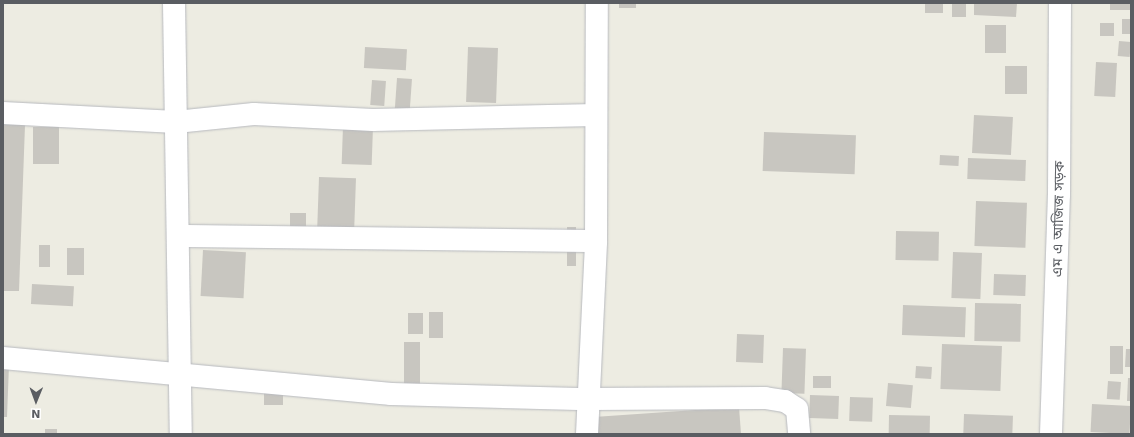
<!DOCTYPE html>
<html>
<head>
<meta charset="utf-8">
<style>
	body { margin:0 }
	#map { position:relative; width:1134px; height:437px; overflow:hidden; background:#edece2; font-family:"DejaVu Sans","Noto Sans Bengali",sans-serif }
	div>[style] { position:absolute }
	.building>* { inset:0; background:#c8c6c0; transform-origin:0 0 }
	.roads { filter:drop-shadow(0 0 1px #b7b9be) drop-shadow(0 0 1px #b7b9be) }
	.minor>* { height:22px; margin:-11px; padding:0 11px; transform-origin:11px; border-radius:11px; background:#fff }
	span { translate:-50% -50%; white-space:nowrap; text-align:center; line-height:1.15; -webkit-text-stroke:4px #fff; paint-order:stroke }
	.street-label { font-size:14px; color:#5a5d62 }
	.frame { position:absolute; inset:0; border:4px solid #5a5d62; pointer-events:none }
	.north { position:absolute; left:16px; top:381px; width:40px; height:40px; -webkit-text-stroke:3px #fff; paint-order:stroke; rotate:181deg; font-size:11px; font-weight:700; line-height:16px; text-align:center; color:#5a5d62 }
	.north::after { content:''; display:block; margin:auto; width:14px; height:18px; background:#5a5d62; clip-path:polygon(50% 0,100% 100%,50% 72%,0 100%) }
</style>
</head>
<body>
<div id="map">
	<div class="building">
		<i style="left:619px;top:3px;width:17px;height:5px"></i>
		<i style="left:925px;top:3px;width:18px;height:10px"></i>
		<i style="left:952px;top:3px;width:14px;height:14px"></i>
		<i style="clip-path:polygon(974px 3px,1017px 3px,1016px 17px,974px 15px)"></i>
		<i style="left:1110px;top:3px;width:20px;height:7px"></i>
		<i style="left:1122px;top:19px;width:9px;height:15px"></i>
		<i style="left:1100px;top:23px;width:14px;height:13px"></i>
		<i style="left:985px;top:25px;width:21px;height:28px"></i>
		<i style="left:1119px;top:41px;width:12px;height:15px;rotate:5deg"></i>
		<i style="left:365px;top:47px;width:42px;height:21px;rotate:3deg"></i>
		<i style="left:468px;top:47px;width:30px;height:55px;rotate:2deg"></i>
		<i style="left:1096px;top:62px;width:21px;height:34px;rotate:3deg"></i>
		<i style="left:1005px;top:66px;width:22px;height:28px"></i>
		<i style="left:397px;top:78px;width:15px;height:31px;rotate:4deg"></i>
		<i style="left:372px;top:80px;width:14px;height:25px;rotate:4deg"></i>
		<i style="left:974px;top:115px;width:39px;height:38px;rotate:3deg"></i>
		<i style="clip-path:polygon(3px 124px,25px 125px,19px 291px,3px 291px)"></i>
		<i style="left:343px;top:126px;width:30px;height:38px;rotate:2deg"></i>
		<i style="left:33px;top:127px;width:26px;height:37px"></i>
		<i style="left:764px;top:132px;width:92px;height:39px;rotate:2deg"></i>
		<i style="left:940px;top:155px;width:19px;height:10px;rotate:3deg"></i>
		<i style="left:968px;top:158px;width:58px;height:21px;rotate:2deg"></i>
		<i style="left:319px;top:177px;width:37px;height:52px;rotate:2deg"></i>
		<i style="left:976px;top:201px;width:51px;height:45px;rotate:2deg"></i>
		<i style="left:290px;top:213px;width:16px;height:14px"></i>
		<i style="left:567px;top:227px;width:9px;height:39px"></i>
		<i style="left:896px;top:231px;width:43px;height:29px;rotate:1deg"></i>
		<i style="left:39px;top:245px;width:11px;height:22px"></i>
		<i style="left:67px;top:248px;width:17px;height:27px"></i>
		<i style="left:203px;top:250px;width:43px;height:46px;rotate:3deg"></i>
		<i style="left:953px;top:252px;width:29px;height:46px;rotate:2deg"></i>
		<i style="left:994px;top:274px;width:32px;height:21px;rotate:2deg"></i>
		<i style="left:32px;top:284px;width:42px;height:20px;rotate:3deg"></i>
		<i style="left:975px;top:303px;width:46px;height:38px;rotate:1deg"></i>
		<i style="left:903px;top:305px;width:63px;height:30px;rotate:2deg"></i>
		<i style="left:429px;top:312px;width:14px;height:26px"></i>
		<i style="left:408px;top:313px;width:15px;height:21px"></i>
		<i style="left:737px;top:334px;width:27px;height:28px;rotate:2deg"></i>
		<i style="left:404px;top:342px;width:16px;height:44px"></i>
		<i style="left:942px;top:344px;width:60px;height:45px;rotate:2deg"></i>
		<i style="left:1110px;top:346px;width:13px;height:28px"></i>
		<i style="left:783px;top:348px;width:23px;height:45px;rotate:2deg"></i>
		<i style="clip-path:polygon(1126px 349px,1131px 349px,1131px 367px,1125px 367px)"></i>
		<i style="clip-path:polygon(3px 365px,9px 365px,7px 417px,3px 417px)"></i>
		<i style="left:916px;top:366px;width:16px;height:12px;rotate:4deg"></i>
		<i style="left:813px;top:376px;width:18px;height:12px"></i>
		<i style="clip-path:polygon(1128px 378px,1131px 378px,1131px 401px,1127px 401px)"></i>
		<i style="left:1108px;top:381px;width:13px;height:18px;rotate:4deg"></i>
		<i style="left:888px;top:383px;width:25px;height:23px;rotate:5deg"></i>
		<i style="left:264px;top:391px;width:19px;height:14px"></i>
		<i style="left:810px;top:395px;width:29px;height:23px;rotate:2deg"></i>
		<i style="left:850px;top:397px;width:23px;height:24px;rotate:2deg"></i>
		<i style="left:1092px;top:404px;width:39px;height:28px;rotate:3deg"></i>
		<i style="clip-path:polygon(739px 407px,741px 434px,596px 434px,594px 417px)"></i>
		<i style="left:964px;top:414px;width:49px;height:20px;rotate:2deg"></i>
		<i style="left:889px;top:415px;width:41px;height:19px;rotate:1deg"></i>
		<i style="left:45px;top:429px;width:12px;height:5px"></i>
	</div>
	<div class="roads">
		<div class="minor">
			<i style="left:174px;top:3px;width:431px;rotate:89.1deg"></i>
			<i style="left:3px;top:113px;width:173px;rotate:3deg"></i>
			<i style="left:176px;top:122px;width:78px;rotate:-5.9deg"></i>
			<i style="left:254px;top:114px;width:119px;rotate:2.9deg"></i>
			<i style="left:373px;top:120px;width:223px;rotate:-1.3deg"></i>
			<i style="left:178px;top:236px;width:418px;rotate:0.7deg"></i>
			<i style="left:3px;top:358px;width:390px;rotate:5.3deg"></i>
			<i style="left:391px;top:394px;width:197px;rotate:1.5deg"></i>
			<i style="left:588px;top:399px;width:177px;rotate:-0.3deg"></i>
			<i style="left:765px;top:398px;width:20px;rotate:9deg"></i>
			<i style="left:785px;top:401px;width:14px;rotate:34deg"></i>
			<i style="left:797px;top:409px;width:25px;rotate:85deg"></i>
			<i style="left:587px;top:434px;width:193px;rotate:-87.3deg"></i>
			<i style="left:596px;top:241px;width:238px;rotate:-89.8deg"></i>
			<i style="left:1051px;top:434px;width:239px;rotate:-88.1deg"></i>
			<i style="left:1059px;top:195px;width:192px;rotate:-89.7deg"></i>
		</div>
	</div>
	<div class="street-label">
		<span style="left:1058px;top:219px;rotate:-89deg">এম এ আজিজ সড়ক</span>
	</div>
	<div class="frame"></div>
	<div class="north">N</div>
</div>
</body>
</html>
